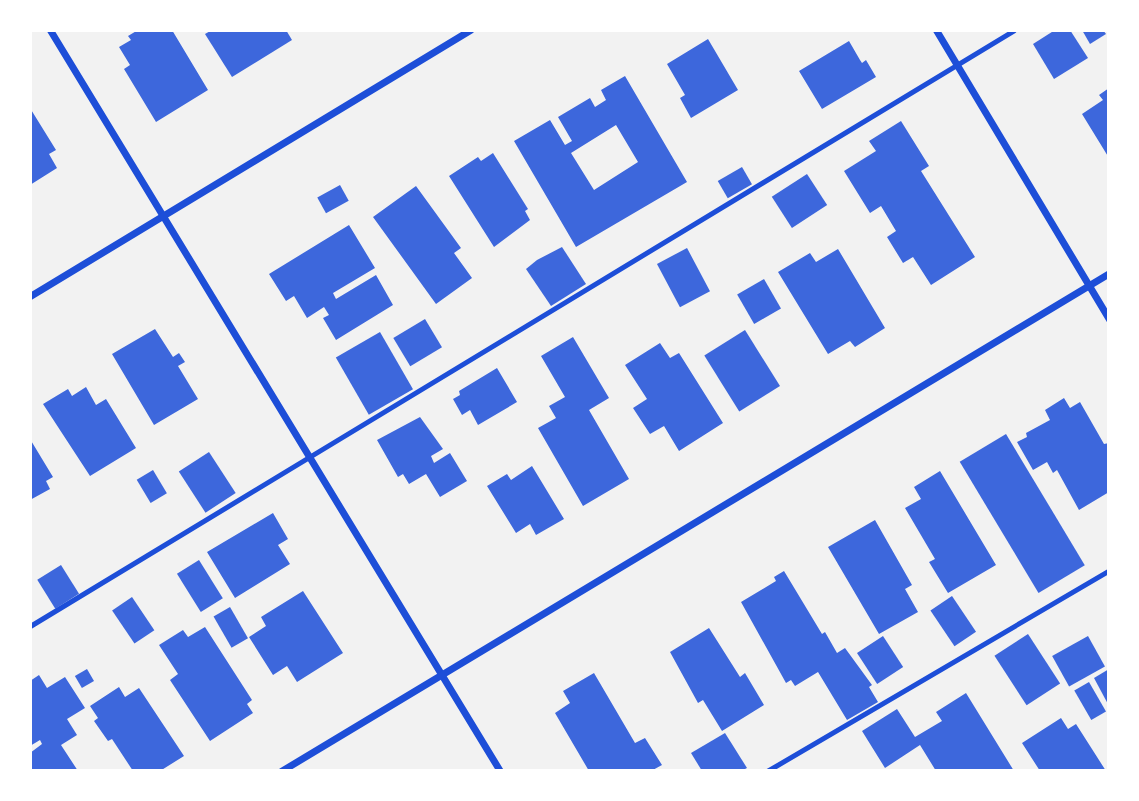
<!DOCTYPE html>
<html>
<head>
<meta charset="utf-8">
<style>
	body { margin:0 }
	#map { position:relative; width:1139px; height:801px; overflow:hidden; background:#f2f2f2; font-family:Literata,serif }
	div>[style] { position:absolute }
	.building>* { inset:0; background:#3d67dc; transform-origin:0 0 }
	.service>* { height:5px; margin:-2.5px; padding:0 2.5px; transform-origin:2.5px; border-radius:2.5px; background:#1d4ed8 }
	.minor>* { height:7px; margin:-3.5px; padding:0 3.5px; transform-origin:3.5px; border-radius:3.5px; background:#1d4ed8 }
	span { translate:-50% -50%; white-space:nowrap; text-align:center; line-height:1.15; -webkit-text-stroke:7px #fff; paint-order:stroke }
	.frame { position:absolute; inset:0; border:32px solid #fff; pointer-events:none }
</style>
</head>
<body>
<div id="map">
	<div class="building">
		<i style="clip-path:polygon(138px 30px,172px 30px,208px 90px,156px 122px,124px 69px,130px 65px,119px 47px,131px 40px,128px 36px)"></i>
		<i style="clip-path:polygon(212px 30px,286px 30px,292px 40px,232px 77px,205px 34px)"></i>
		<i style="clip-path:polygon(1055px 30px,1070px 30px,1088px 58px,1054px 79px,1033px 44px)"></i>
		<i style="clip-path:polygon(1082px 30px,1103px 30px,1106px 34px,1090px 44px)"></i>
		<i style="clip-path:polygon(708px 39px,738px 90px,691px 118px,680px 98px,685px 95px,667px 64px)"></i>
		<i style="clip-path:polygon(849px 41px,860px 60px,862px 63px,866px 60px,876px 77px,822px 109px,799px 71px)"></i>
		<i style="clip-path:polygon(evenodd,625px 76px,687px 182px,576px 247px,514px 141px,550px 120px,565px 145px,572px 141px,558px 117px,590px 98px,595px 107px,606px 100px,601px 90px,625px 76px,616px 125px,638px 162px,594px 190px,571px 153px,616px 125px)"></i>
		<i style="clip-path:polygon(1109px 88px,1109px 158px,1082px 114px,1103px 100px,1099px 95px)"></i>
		<i style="clip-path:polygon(30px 108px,56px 150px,49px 154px,57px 168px,30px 185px)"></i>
		<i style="clip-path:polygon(901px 121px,929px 166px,921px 171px,975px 257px,931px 285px,913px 257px,903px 263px,887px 237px,896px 231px,881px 206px,870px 213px,844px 171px,876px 151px,869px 141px)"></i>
		<i style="clip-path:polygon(493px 153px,528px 209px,525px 211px,530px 220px,494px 247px,449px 176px,478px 157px,481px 161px)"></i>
		<i style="left:742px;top:167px;width:20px;height:28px;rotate:60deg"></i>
		<i style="left:807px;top:174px;width:37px;height:42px;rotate:57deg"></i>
		<i style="left:340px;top:185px;width:18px;height:26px;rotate:61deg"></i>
		<i style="clip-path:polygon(416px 186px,461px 248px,454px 253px,472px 278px,436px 304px,373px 217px)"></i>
		<i style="clip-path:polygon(349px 225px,375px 268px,333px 293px,336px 299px,376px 275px,393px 305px,336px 340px,323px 318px,329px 315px,324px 307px,307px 318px,294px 296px,286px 301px,269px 274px)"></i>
		<i style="clip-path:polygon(562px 247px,586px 284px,551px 306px,526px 269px,537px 260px)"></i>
		<i style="left:687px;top:248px;width:49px;height:34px;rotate:62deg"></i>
		<i style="clip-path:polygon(838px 249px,885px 328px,855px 347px,850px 341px,828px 354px,778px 272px,810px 253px,816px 262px)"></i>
		<i style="left:764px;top:279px;width:34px;height:31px;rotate:60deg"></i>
		<i style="left:425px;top:319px;width:33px;height:37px;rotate:59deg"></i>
		<i style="clip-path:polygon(155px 329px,173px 357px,179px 353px,185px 362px,178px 366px,198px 399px,154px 425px,112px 354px)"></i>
		<i style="left:745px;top:330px;width:66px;height:48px;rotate:58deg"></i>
		<i style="left:380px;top:332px;width:66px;height:51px;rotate:60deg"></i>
		<i style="clip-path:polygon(573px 337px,609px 398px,589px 410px,629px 479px,583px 506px,538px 428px,556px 418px,549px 406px,565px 397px,541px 356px)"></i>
		<i style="clip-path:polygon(660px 343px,670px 358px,679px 353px,723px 423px,679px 451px,664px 426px,650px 434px,633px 408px,647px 399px,625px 365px)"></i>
		<i style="clip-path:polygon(497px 368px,517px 402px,478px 425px,470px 410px,462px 415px,453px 399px,460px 395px,459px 391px)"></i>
		<i style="clip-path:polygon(86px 387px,96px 405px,106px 399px,136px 448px,90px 476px,43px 404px,68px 389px,72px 396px)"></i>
		<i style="clip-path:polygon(1064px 398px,1070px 408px,1080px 402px,1104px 444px,1109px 443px,1109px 492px,1079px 510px,1057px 470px,1053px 473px,1047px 462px,1033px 470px,1017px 442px,1027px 437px,1026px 433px,1050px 420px,1045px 410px)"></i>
		<i style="clip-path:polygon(420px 417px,443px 449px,431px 456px,434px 463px,450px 453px,467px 481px,440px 497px,426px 474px,409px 484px,403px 474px,398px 477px,377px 440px)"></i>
		<i style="left:1006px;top:434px;width:153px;height:54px;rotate:59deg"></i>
		<i style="clip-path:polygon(30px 439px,53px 477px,46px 481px,50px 489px,30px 500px)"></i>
		<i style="left:209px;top:452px;width:49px;height:36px;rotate:57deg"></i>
		<i style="clip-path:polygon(532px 466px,564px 519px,536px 535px,530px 524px,516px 533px,487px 486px,507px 474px,511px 480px)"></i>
		<i style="left:153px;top:470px;width:27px;height:19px;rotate:59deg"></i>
		<i style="clip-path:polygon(940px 471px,996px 565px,948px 593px,929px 562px,935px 559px,905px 508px,921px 499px,914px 487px)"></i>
		<i style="clip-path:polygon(273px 513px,288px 539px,278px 545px,290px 564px,235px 598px,207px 552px)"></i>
		<i style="clip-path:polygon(875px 520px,912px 585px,905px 589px,918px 612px,879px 634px,828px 547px)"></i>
		<i style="left:199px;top:560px;width:45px;height:26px;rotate:58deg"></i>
		<i style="left:61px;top:565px;width:34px;height:28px;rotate:58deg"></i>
		<i style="clip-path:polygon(784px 571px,822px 634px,825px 632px,837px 653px,845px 648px,872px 685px,869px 687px,878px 702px,847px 720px,818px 672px,795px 686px,791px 680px,786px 683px,741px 602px,776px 581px,774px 577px)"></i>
		<i style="clip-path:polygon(303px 591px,343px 653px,297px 682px,287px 666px,273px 675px,249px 637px,266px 626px,261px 617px)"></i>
		<i style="left:952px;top:596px;width:43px;height:26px;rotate:56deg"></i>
		<i style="left:132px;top:597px;width:40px;height:24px;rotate:56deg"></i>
		<i style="left:230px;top:607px;width:36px;height:19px;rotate:60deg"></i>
		<i style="clip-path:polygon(205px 627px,252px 700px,247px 704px,253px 713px,210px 741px,170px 680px,178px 674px,159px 645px,183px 630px,188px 637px)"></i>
		<i style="clip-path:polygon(709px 628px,740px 677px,745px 673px,764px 705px,722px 731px,703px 700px,698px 703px,670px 652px)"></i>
		<i style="left:1028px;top:634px;width:59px;height:40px;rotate:57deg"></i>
		<i style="left:883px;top:636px;width:37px;height:31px;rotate:57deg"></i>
		<i style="left:1088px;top:636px;width:35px;height:41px;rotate:61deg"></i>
		<i style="left:87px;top:669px;width:14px;height:14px;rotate:60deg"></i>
		<i style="clip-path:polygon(1109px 669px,1109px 706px,1094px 678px)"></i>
		<i style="clip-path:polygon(594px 673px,635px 743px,645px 738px,662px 765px,651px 771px,589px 771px,555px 713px,570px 703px,563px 691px)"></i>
		<i style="clip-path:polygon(39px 675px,47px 688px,65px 677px,85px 708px,67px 719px,77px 735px,61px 745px,78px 771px,30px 771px,30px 753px,42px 744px,40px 740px,30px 746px,30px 681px)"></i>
		<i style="left:1089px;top:682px;width:34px;height:17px;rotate:60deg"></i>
		<i style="clip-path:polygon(119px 687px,125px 697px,139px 688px,184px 756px,160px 771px,133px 771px,112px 739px,108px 741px,94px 721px,98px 718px,90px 706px)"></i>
		<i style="clip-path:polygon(966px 693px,1014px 771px,936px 771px,920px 745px,885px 768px,862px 731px,897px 709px,915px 737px,942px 721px,936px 712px)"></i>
		<i style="clip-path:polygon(1061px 718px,1068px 729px,1076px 724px,1106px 771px,1040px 771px,1022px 743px)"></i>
		<i style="clip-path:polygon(725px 733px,747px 768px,741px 771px,702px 771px,691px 753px)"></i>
	</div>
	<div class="service">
		<i style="left:30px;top:626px;width:1150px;rotate:-31.2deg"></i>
		<i style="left:767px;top:771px;width:397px;rotate:-30.4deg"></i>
	</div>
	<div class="minor">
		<i style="left:50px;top:30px;width:867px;rotate:58.73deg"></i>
		<i style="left:936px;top:30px;width:337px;rotate:59.1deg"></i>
		<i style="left:30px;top:296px;width:514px;rotate:-31.15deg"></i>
		<i style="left:281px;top:771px;width:966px;rotate:-31.02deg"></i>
	</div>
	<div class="frame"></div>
</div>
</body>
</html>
